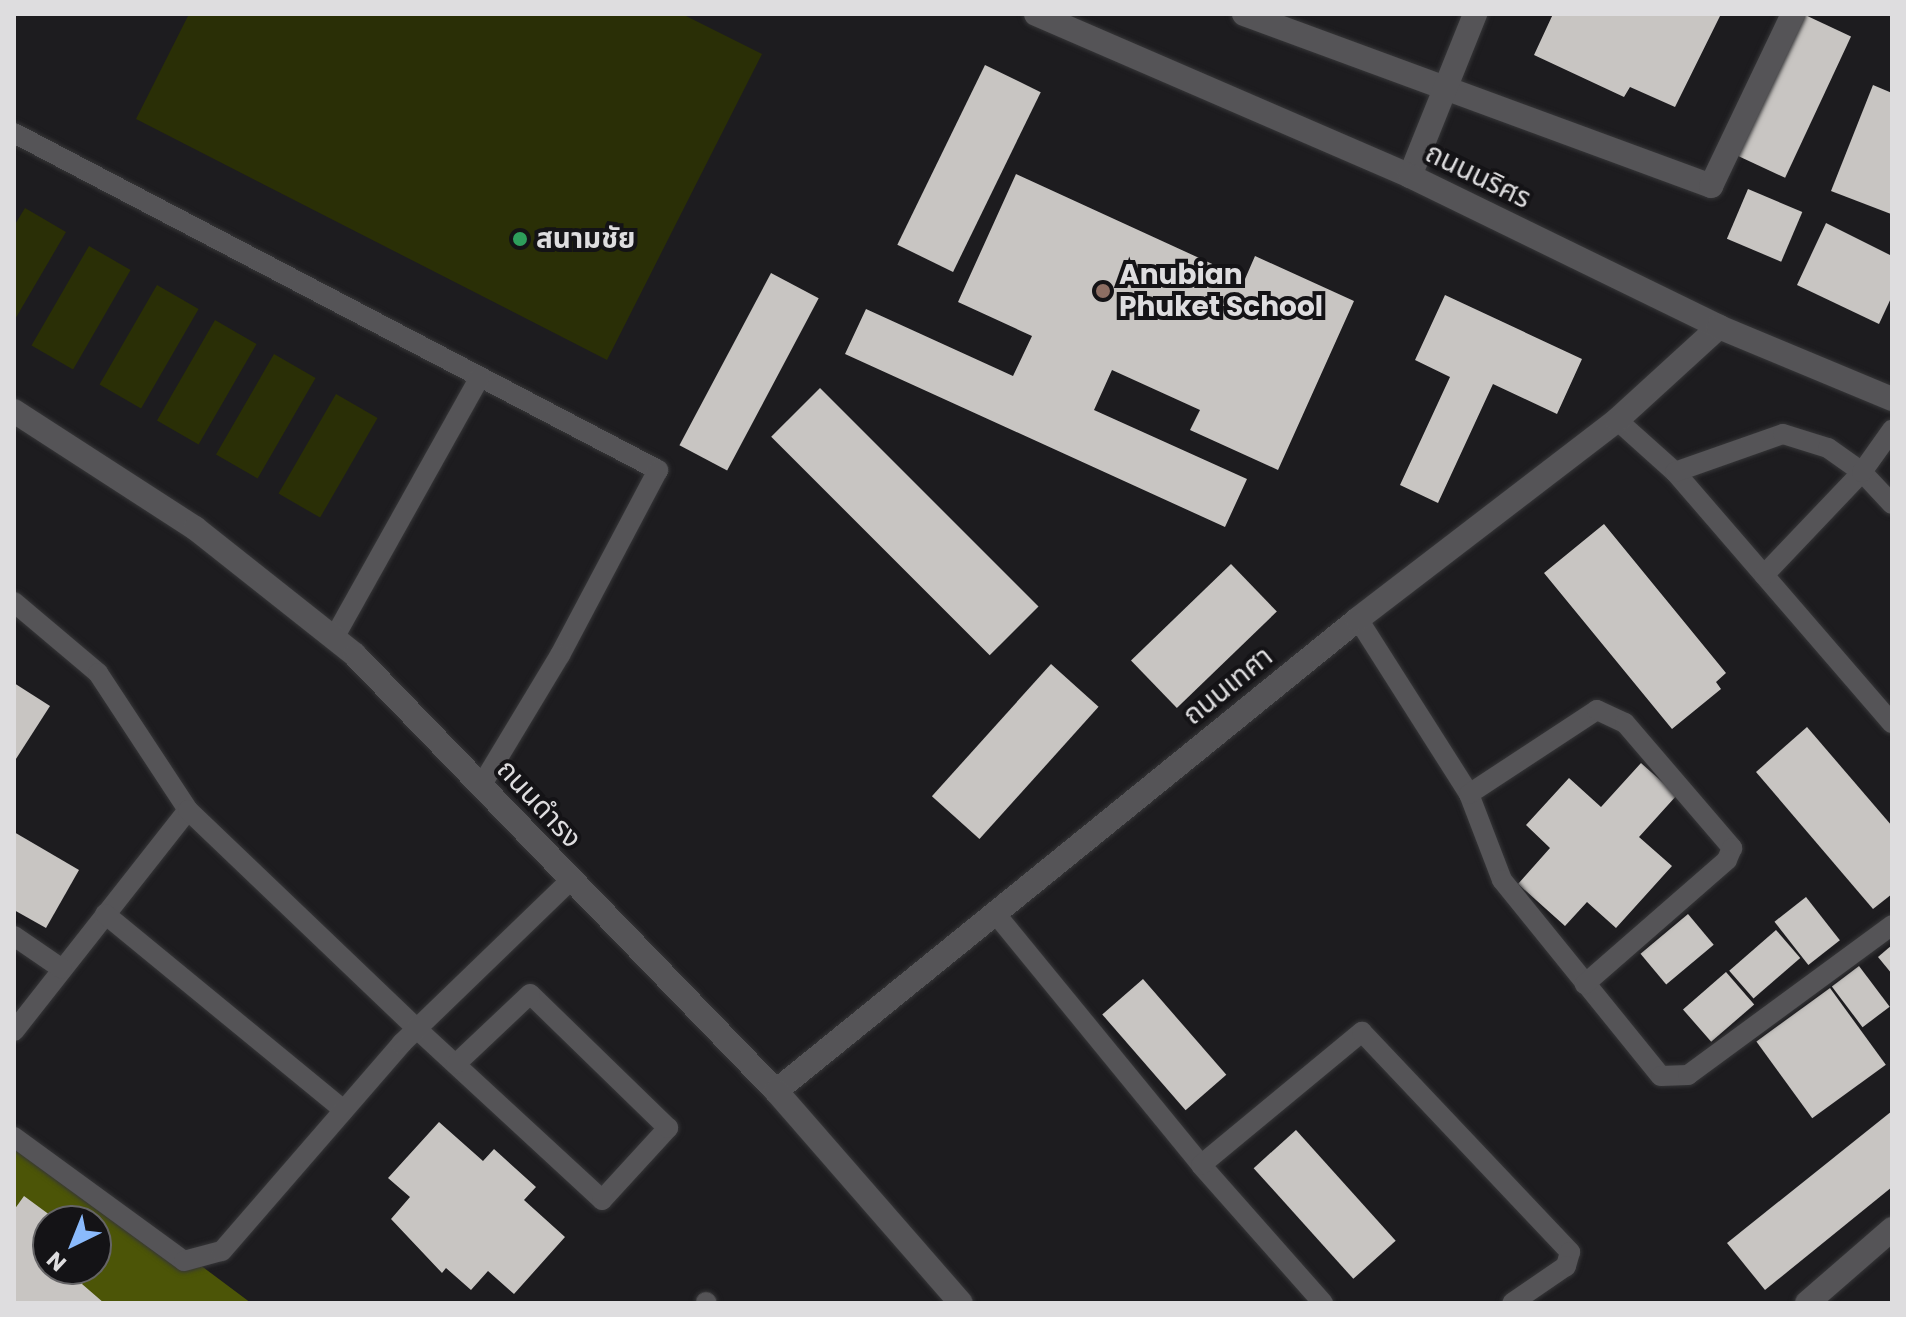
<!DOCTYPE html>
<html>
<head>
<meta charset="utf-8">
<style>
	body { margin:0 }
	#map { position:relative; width:1906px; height:1317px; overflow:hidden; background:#1d1c1f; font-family:Poppins,"Noto Sans Thai",sans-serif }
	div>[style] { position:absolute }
	.green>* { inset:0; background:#2a2f06; transform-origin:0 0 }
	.forest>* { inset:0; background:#4c5507 }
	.building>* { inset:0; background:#c8c5c2; transform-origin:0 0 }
	.roads { filter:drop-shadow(0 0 2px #363638) drop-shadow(0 0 2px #363638) }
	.lane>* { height:20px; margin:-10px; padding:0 10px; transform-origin:10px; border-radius:10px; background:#555457 }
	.street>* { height:24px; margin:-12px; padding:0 12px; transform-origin:12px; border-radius:12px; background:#555457 }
	.secondary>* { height:24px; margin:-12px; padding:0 12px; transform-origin:12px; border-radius:12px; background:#555457 }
	.dots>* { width:22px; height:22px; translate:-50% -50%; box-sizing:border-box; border:4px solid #141316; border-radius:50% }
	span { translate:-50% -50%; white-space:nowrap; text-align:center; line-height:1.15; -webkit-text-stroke:8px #141316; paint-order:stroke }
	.street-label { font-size:28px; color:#dedddf }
	.poi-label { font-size:28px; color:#dedddf; font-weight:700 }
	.left { translate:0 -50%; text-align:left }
	.frame { position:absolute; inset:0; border:16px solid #dedddf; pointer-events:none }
	.north { position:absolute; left:32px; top:1205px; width:80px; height:80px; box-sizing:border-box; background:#141316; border:2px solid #656466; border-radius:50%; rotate:223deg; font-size:22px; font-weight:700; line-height:32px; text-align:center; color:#dedddf }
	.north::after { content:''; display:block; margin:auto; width:28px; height:36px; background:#8abafc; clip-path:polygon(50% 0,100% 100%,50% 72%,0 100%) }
</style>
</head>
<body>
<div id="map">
	<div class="green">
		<i style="clip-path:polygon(189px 14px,682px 14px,762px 54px,607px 360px,136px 119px)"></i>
		<i style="clip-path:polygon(25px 208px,66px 232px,14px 321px,14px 226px)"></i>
		<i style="left:89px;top:246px;width:48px;height:115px;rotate:30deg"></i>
		<i style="left:157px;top:285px;width:48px;height:115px;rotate:30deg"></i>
		<i style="left:215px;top:320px;width:48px;height:116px;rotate:30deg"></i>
		<i style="left:274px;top:354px;width:48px;height:116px;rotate:30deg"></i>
		<i style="left:336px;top:394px;width:48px;height:115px;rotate:30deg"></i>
	</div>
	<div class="forest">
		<i style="clip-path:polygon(evenodd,14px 1126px,251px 1303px,14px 1303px,14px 1126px,48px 1221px,96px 1221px,96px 1269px,48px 1269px,48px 1221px)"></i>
	</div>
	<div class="building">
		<i style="clip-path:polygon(1553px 14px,1721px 14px,1675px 107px,1630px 87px,1624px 97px,1534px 55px)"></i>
		<i style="left:1803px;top:14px;width:53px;height:156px;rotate:25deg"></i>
		<i style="left:985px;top:65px;width:62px;height:200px;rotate:26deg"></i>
		<i style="clip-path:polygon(1873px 85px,1892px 93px,1891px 214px,1831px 191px)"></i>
		<i style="clip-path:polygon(1016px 174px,1245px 279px,1255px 256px,1354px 301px,1278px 470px,1190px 430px,1200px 410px,1112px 370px,1094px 410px,1247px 479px,1225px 527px,845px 354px,866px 309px,1013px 376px,1032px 336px,958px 302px)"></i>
		<i style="left:1748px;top:189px;width:59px;height:54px;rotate:23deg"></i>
		<i style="clip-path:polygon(1826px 223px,1892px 256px,1892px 296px,1879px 324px,1797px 285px)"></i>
		<i style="left:771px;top:273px;width:54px;height:195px;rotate:28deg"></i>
		<i style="clip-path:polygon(1445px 295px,1582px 359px,1557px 414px,1493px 384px,1438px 503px,1400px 485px,1450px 377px,1415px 360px)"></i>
		<i style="left:820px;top:388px;width:309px;height:69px;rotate:45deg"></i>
		<i style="clip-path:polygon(1604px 524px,1726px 673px,1716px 682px,1721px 689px,1672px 729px,1544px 573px)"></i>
		<i style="left:1231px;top:564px;width:66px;height:139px;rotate:46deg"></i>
		<i style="left:1051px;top:664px;width:64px;height:178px;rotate:42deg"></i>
		<i style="clip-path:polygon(14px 683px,50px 706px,14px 762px)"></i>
		<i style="clip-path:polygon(1807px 727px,1892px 826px,1892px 894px,1873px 909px,1756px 772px)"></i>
		<i style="clip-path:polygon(1641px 763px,1677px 795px,1639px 837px,1672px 866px,1616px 928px,1587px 902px,1565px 926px,1518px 884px,1550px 848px,1526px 825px,1569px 778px,1601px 807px)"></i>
		<i style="clip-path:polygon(14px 832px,79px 870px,46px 928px,14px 910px)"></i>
		<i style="left:1806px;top:897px;width:55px;height:40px;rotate:52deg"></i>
		<i style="left:1688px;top:914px;width:40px;height:62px;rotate:50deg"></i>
		<i style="left:1776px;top:930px;width:37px;height:62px;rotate:49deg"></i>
		<i style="clip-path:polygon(1892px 945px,1892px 974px,1878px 957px)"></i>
		<i style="left:1859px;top:966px;width:51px;height:34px;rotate:53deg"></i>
		<i style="left:1726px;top:972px;width:43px;height:57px;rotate:49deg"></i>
		<i style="left:1143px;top:979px;width:127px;height:54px;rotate:49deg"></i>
		<i style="left:1830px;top:988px;width:95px;height:91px;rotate:54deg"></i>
		<i style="clip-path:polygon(1892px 1111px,1892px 1187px,1765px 1290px,1727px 1243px)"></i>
		<i style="clip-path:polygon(439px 1122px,483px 1161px,494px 1149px,536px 1187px,524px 1200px,565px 1237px,514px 1294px,488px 1271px,471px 1290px,446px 1268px,442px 1273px,391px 1219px,410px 1197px,388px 1178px)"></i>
		<i style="left:1296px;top:1130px;width:149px;height:57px;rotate:48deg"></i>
		<i style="clip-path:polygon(24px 1196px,58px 1221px,48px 1221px,48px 1269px,89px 1269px,82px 1284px,104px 1303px,14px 1303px,14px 1210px)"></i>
	</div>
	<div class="roads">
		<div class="lane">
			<i style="left:14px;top:133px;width:727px;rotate:27.62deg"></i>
			<i style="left:658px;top:470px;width:209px;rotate:117.9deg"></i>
			<i style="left:560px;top:655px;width:153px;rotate:121.1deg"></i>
			<i style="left:1617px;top:420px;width:78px;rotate:41.9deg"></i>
			<i style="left:1675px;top:472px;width:332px;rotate:49.2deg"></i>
			<i style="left:1675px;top:472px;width:114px;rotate:-19.4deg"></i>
			<i style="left:1783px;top:434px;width:47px;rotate:17.3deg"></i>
			<i style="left:1828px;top:448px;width:42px;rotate:35.2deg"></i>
			<i style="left:1862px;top:472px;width:44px;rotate:46.8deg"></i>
			<i style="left:1764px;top:575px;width:142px;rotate:-46.4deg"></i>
			<i style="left:1862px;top:472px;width:52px;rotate:-54.5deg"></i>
			<i style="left:14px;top:602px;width:110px;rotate:40.2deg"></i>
			<i style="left:98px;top:673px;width:164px;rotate:56.7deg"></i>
			<i style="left:188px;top:810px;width:281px;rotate:128.2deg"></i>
			<i style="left:1358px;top:619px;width:207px;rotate:57.6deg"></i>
			<i style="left:1469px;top:794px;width:92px;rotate:69deg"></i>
			<i style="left:1502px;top:880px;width:252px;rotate:51deg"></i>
			<i style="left:1661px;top:1076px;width:27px;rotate:-2deg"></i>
			<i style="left:1688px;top:1075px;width:253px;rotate:-36.3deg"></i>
			<i style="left:334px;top:638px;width:299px;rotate:-60.8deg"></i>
			<i style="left:1469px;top:794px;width:153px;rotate:-33.3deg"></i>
			<i style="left:1597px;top:710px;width:31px;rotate:25deg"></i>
			<i style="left:1625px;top:723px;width:165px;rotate:49.4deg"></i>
			<i style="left:1732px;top:848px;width:13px;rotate:113deg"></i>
			<i style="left:1727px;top:860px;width:189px;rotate:138.9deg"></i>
			<i style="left:188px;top:810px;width:317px;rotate:43.7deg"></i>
			<i style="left:417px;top:1029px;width:252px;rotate:42.7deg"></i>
			<i style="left:602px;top:1200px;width:98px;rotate:-47.5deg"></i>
			<i style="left:668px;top:1128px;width:192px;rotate:-135.8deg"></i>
			<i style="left:530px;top:994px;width:102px;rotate:136.6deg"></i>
			<i style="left:995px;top:913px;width:325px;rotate:50.7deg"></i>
			<i style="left:1201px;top:1165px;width:184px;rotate:48.5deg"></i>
			<i style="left:105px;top:914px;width:309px;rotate:39.4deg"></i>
			<i style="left:14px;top:936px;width:58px;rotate:34.5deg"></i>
			<i style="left:14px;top:1137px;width:210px;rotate:36.1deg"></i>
			<i style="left:184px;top:1261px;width:39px;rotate:-15deg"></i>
			<i style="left:222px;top:1251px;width:275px;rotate:-49.1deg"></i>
			<i style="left:402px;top:1043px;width:232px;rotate:-44deg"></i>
			<i style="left:1201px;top:1165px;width:209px;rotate:-39.6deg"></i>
			<i style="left:1362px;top:1032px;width:303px;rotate:46.6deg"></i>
			<i style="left:1570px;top:1252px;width:15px;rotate:106deg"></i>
			<i style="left:1566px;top:1266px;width:65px;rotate:145.6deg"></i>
			<i style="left:706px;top:1302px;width:1px;rotate:45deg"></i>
		</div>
		<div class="street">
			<i style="left:1244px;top:14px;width:498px;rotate:20.2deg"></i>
			<i style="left:1711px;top:186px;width:191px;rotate:-64.5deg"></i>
			<i style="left:1410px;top:176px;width:175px;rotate:-68.1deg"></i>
			<i style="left:776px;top:1091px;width:749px;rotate:-39.04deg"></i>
			<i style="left:1358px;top:619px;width:327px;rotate:-37.5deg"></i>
			<i style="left:1617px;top:420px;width:138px;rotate:-42.4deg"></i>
		</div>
		<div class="secondary">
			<i style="left:1036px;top:14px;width:408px;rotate:23.4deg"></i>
			<i style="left:1410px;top:176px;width:344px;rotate:26deg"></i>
			<i style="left:1719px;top:327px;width:187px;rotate:22.6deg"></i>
			<i style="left:14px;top:411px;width:216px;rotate:32.9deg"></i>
			<i style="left:195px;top:528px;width:204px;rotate:38.4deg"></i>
			<i style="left:355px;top:655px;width:606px;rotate:46deg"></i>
			<i style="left:776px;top:1091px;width:281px;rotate:48.9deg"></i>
			<i style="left:1807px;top:1303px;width:113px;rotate:-41deg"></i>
		</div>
	</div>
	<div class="dots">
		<i style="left:520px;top:239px;background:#2e9e5b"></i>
		<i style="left:1103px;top:291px;background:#8d6e63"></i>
	</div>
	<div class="street-label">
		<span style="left:1478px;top:176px;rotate:26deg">ถนนนริศร</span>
		<span style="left:1228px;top:686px;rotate:-39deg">ถนนเทศา</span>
		<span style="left:539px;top:804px;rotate:47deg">ถนนดำรง</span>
	</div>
	<div class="poi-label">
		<span class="left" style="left:536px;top:239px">สนามชัย</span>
		<span class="left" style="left:1119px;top:291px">Anubian<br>Phuket School</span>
	</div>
	<div class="frame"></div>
	<div class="north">N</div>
</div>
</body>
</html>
